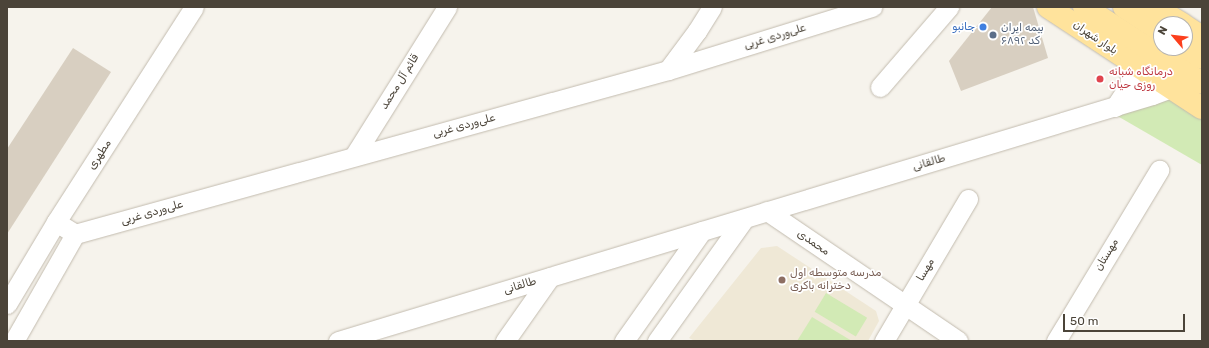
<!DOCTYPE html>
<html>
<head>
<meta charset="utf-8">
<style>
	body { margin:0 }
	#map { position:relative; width:1209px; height:348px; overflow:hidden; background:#f6f3ec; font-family:Rubik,Vazirmatn,sans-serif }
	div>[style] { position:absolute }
	.education>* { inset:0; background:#efe8d6 }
	.green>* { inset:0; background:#d2eab5; transform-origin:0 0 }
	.building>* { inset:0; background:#d8cfc1 }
	.roads { filter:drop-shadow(0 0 1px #c2bbae) drop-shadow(0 0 1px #c2bbae) }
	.minor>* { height:19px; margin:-9.5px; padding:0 9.5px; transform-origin:9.5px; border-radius:9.5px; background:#fff }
	.major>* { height:22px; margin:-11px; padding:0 11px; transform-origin:11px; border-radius:11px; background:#ffe39c }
	.dots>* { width:11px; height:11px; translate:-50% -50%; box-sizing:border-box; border:2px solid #fff; border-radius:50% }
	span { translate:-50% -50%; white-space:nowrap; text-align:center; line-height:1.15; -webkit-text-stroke:3.5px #fff; paint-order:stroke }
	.shop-label { font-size:11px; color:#366cbe }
	.right { translate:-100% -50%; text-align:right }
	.service-label { font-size:11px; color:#4e5e75 }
	.left { translate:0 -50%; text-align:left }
	.street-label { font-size:11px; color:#4b4439 }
	.health-label { font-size:11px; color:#be3a42 }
	.education-label { font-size:11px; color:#785e54 }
	.frame { position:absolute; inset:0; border:8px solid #4b4439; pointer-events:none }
	.north { position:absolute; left:1153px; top:16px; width:40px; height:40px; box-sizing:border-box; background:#fff; border:1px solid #b7b4b0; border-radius:50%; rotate:298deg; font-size:11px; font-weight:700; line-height:16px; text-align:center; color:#4b4439 }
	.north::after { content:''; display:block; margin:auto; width:14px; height:18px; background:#fc3f1d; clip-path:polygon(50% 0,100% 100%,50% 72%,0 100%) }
	.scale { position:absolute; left:1063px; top:314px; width:122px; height:18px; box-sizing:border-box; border:2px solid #4b4439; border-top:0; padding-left:5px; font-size:12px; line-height:14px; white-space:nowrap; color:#4b4439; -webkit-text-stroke:3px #fff; paint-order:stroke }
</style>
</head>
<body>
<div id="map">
	<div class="education">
		<i style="clip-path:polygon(777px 246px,876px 311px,879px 321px,868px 341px,695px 341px,689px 338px,761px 248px)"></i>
	</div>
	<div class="green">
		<i style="clip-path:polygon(1166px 99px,1177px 100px,1202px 115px,1202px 165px,1114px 114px)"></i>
		<i style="left:826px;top:293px;width:48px;height:22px;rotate:31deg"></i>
		<i style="clip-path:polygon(812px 317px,852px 341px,797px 341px)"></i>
	</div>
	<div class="building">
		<i style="clip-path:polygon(992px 7px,1033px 7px,1048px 58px,961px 91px,949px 61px)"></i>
		<i style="clip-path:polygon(73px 48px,111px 72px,7px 234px,7px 149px)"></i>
	</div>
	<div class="roads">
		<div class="minor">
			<i style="left:668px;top:70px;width:49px;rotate:-53.4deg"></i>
			<i style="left:697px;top:31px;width:28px;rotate:-58deg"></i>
			<i style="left:880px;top:87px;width:106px;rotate:-49.2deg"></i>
			<i style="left:1115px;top:107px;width:27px;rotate:-57deg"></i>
			<i style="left:1130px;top:84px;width:23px;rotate:-92deg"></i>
			<i style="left:354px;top:156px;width:176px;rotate:-58deg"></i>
			<i style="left:767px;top:211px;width:231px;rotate:34.2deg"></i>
			<i style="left:56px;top:222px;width:22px;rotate:32deg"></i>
			<i style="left:75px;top:234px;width:615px;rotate:-15.46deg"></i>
			<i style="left:668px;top:70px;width:214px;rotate:-17.2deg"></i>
			<i style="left:7px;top:304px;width:96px;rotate:-59.1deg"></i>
			<i style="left:56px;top:222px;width:255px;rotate:-57.3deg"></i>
			<i style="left:14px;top:341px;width:123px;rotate:-60.3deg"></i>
			<i style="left:338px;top:341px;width:850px;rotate:-16.82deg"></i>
			<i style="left:1152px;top:95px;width:20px;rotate:-20deg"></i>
			<i style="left:505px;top:341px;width:78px;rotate:-54.9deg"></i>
			<i style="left:624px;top:341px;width:135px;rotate:-54.7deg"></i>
			<i style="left:657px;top:341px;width:150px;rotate:-54.5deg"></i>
			<i style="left:884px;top:341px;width:165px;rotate:-59.4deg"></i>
			<i style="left:1056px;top:341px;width:200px;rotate:-58.9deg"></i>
		</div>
		<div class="major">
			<i style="left:1048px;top:7px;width:184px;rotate:33.3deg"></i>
			<i style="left:1084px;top:7px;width:140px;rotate:32.8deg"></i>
			<i style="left:1124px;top:7px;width:44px;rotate:33deg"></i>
			<i style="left:1154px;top:7px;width:33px;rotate:31deg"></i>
			<i style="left:1185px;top:26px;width:20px;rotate:33deg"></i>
			<i style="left:1185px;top:47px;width:20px;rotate:33deg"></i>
		</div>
	</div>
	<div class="dots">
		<i style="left:983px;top:27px;background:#3f7fe0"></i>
		<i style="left:993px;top:35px;background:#5c6f8a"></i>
		<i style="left:1100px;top:79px;background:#e0444e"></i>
		<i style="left:782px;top:280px;background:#8d6e63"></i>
	</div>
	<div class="shop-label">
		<span class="right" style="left:975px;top:27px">جانبو</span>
	</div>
	<div class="service-label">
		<span class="left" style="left:1001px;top:35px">بیمه ایران<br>کد ۶۸۹۲</span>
	</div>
	<div class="street-label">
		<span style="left:775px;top:37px;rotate:-17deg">علی‌وردی غربی</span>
		<span style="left:1095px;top:38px;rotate:34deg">بلوار شهران</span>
		<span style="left:400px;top:82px;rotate:-58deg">قائم آل محمد</span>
		<span style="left:464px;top:126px;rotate:-15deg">علی‌وردی غربی</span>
		<span style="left:100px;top:155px;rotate:-57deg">مطهری</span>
		<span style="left:929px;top:163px;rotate:-17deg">طالقانی</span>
		<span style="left:152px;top:213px;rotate:-16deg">علی‌وردی غربی</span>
		<span style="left:813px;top:243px;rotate:34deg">محمدی</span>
		<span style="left:1107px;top:255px;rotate:-59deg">مهستان</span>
		<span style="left:926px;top:270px;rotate:-60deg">مهسا</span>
		<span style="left:520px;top:286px;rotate:-17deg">طالقانی</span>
	</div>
	<div class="health-label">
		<span class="left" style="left:1109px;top:79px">درمانگاه شبانه<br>روزی حیان</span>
	</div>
	<div class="education-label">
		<span class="left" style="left:790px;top:280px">مدرسه متوسطه اول<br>دخترانه باکری</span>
	</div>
	<div class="frame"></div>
	<div class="north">N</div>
	<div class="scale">50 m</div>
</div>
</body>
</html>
